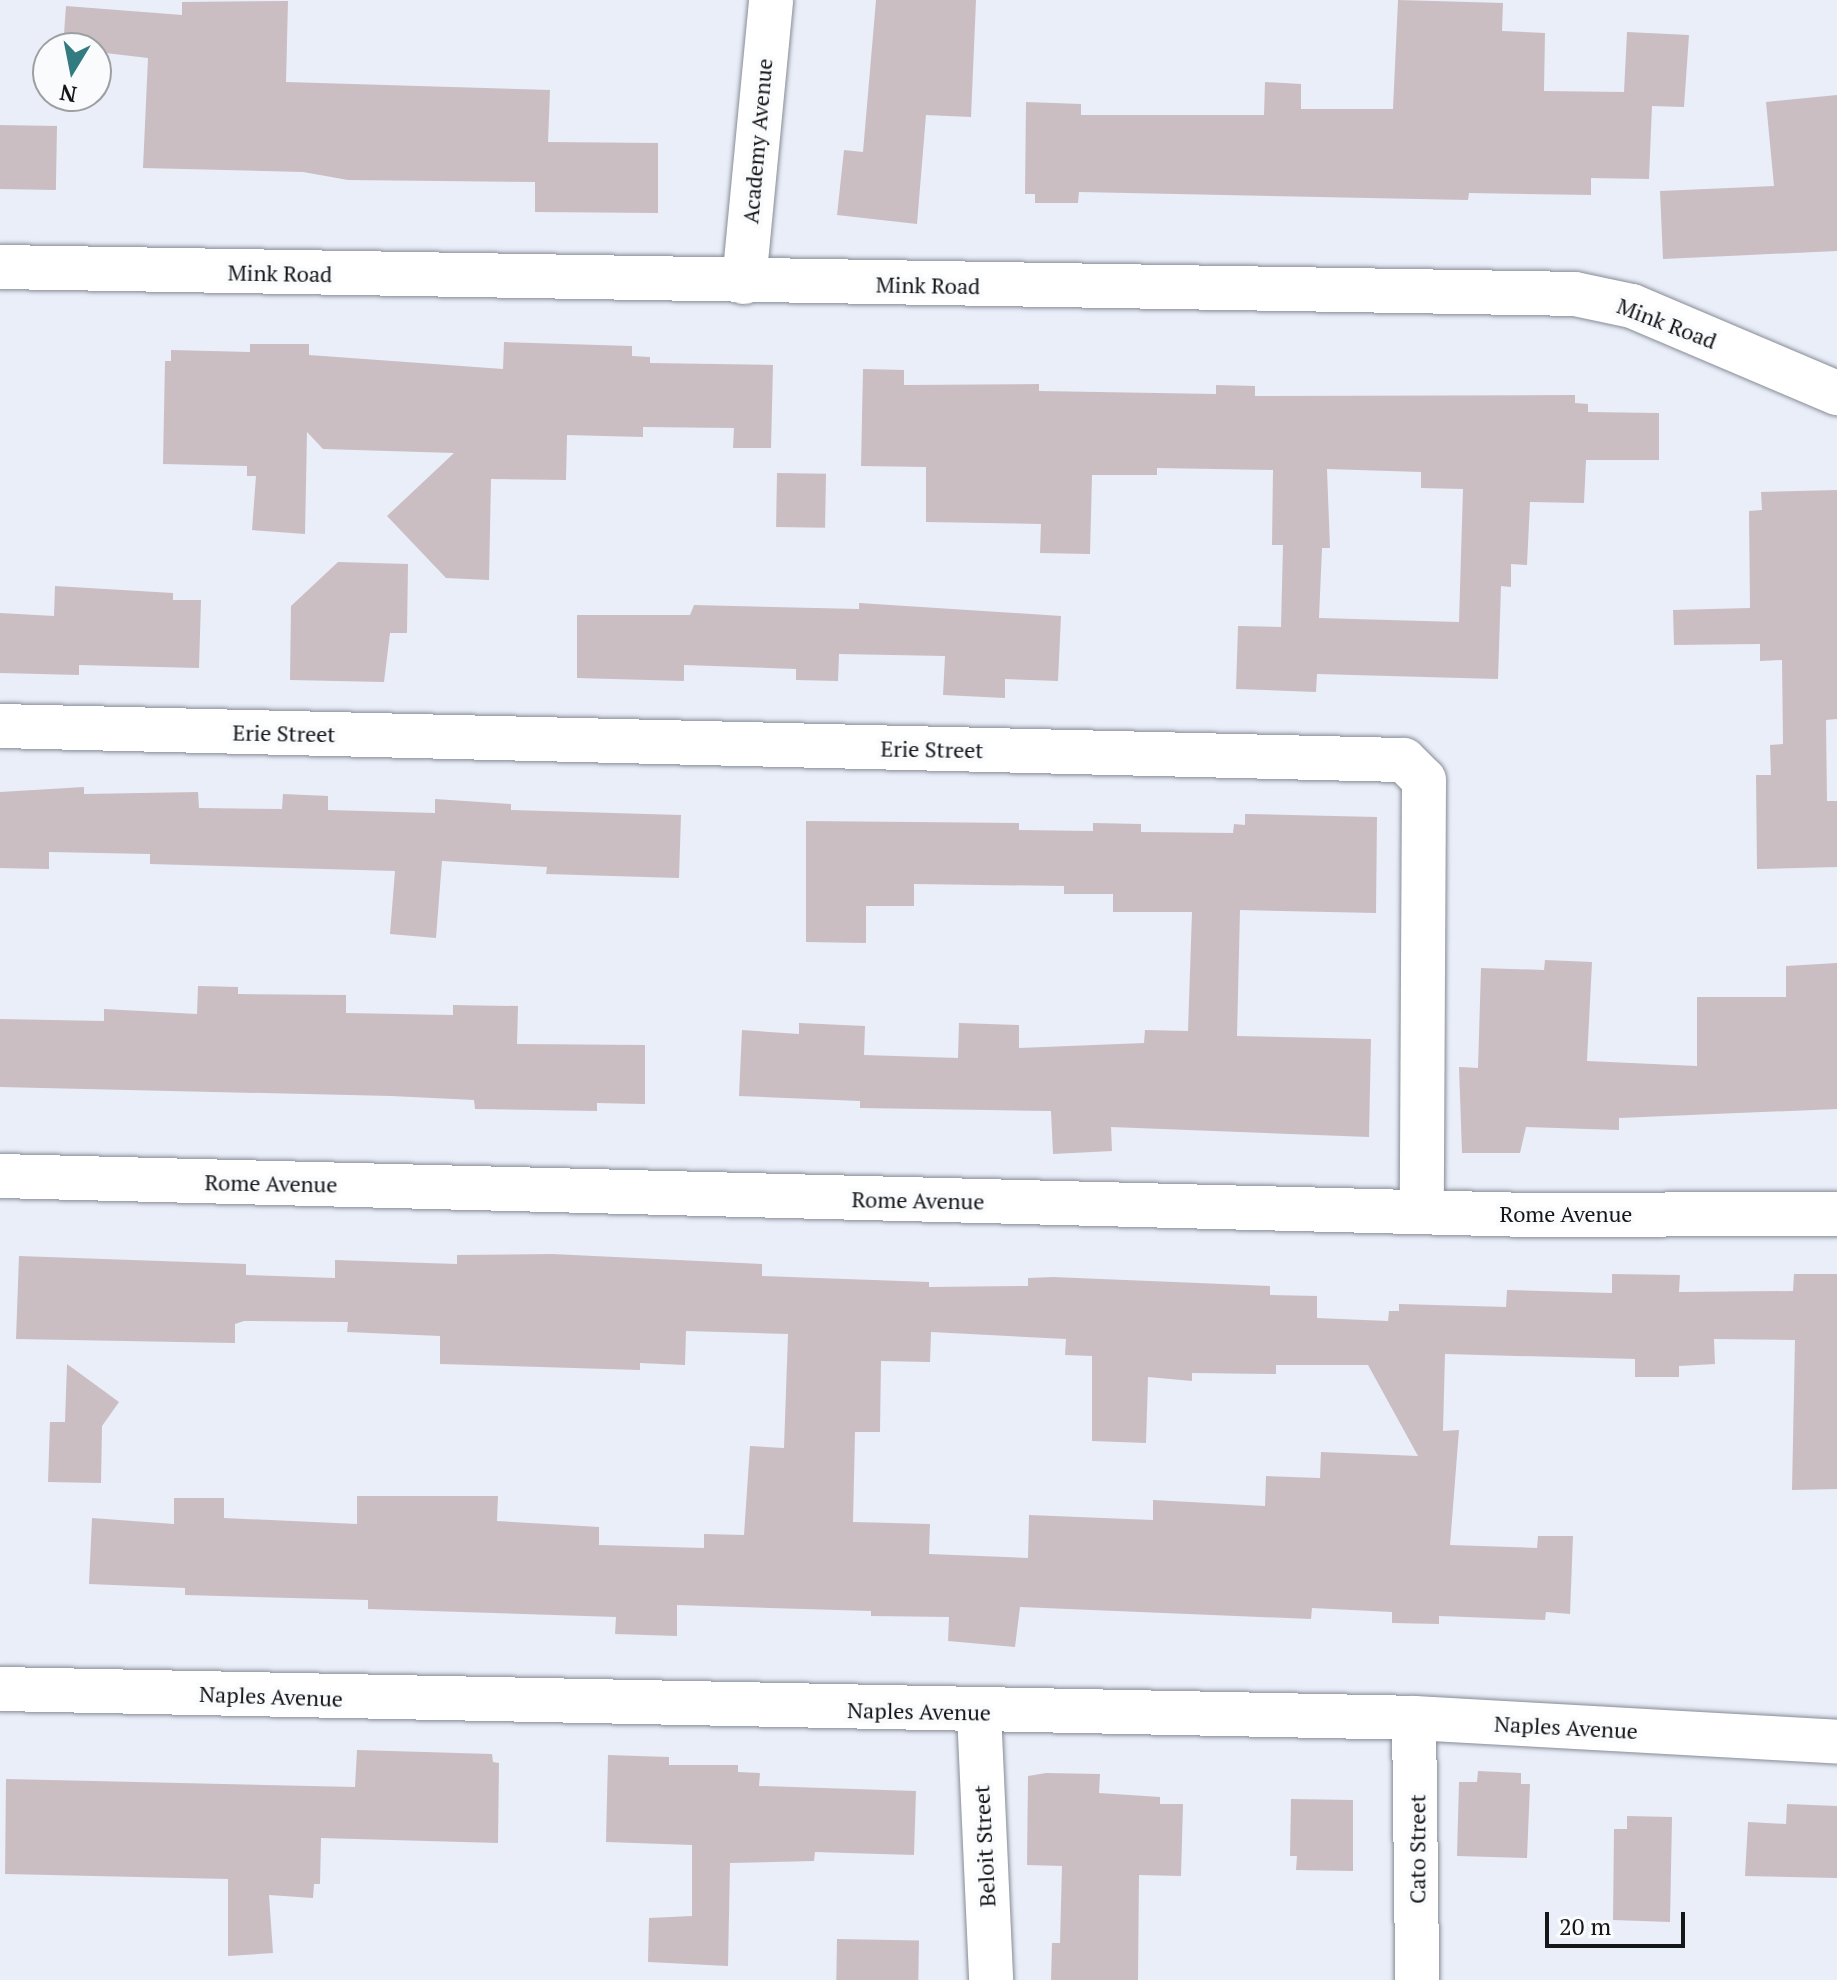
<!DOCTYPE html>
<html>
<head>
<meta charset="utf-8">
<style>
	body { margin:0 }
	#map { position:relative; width:1837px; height:1980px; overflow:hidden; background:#e9eef9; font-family:"PT Serif",serif }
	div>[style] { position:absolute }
	.building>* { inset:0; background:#cbbec2; transform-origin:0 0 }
	.roads { filter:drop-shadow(0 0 2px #878c96) drop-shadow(0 0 2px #878c96) }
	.minor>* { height:44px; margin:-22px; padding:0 22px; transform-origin:22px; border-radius:22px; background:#fff }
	span { translate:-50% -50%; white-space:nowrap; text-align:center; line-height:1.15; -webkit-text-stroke:8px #fafbfd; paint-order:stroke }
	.street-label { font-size:22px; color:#141619 }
	.north { position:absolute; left:32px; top:32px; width:80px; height:80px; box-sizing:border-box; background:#fafbfd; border:2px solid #9e9fa2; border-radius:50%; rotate:190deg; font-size:22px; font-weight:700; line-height:32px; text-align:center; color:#141619 }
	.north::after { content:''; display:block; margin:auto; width:28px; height:36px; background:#327b81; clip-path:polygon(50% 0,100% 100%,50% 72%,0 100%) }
	.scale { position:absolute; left:1545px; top:1912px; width:140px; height:36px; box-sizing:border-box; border:4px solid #141619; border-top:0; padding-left:10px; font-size:24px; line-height:28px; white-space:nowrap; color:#141619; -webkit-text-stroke:6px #fafbfd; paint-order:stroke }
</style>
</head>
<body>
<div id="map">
	<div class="building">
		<i style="clip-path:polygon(876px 0,976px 0,971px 117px,926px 115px,917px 224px,837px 215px,844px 150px,863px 152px)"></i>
		<i style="clip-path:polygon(1398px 0,1503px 3px,1502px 31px,1545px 33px,1544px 91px,1624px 92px,1627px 32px,1689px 35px,1684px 107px,1652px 106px,1649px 179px,1591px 178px,1591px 195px,1469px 193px,1468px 200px,1079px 192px,1078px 203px,1035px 203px,1035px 194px,1025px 194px,1026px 102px,1081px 104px,1081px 115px,1264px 115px,1265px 82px,1301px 84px,1301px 109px,1393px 109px)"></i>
		<i style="clip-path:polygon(288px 1px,286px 82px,550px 90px,548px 142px,658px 143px,658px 213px,535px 212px,535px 182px,348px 180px,303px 172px,143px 168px,148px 58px,63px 48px,66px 6px,182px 15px,182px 2px)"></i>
		<i style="clip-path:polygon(1837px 95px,1837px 251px,1663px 259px,1660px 191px,1774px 186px,1766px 102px)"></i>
		<i style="left:0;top:125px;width:57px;height:64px;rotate:1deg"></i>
		<i style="clip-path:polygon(504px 342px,632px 346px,632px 356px,650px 357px,650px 363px,773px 365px,771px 448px,733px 448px,734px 428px,643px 427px,643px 437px,567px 435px,566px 480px,491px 479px,489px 580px,446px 578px,387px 516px,454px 453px,323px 449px,307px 432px,305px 534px,252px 530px,256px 476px,247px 476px,247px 466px,163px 464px,165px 361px,171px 361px,171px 350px,250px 352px,250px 344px,309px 344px,309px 355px,503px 369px)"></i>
		<i style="clip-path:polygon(evenodd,863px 369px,904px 370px,904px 385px,1039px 384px,1039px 391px,1216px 394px,1216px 385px,1255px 386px,1255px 396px,1575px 395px,1575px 403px,1588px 404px,1588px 412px,1659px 413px,1659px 460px,1586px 460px,1584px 503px,1530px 502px,1527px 565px,1511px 564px,1511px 587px,1501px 586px,1498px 679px,1317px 674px,1316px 692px,1236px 689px,1238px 626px,1281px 627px,1283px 545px,1272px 545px,1273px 470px,1157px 468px,1157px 475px,1092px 475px,1090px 554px,1040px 553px,1041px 524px,926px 522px,926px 467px,861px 466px,863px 369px,1327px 469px,1421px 472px,1421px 488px,1463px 489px,1459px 622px,1319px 618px,1322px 548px,1330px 548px,1327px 469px)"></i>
		<i style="left:777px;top:473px;width:49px;height:54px;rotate:1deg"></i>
		<i style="clip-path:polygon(1837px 490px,1837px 719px,1826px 720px,1827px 801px,1837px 801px,1837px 867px,1757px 869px,1756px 775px,1771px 775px,1770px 745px,1783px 744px,1782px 660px,1760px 661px,1760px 644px,1674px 645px,1673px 610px,1750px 608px,1749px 511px,1762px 510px,1761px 492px)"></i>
		<i style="clip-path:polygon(338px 562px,408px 564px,407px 633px,390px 633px,384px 682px,290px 680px,291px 606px)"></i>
		<i style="clip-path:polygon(55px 586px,173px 593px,173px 600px,201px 600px,199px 668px,79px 665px,79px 675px,0 673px,0 613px,54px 616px)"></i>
		<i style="clip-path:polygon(859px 603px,1061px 616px,1058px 681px,1005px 679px,1005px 698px,943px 695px,945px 656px,839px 654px,838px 681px,796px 680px,796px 669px,684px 665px,684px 681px,577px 678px,577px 615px,690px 615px,694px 605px,859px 609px)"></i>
		<i style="clip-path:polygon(84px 787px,84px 794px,198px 792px,199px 808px,282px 809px,283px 794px,328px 796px,328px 810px,435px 813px,435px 799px,511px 804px,511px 810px,681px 815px,679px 878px,546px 874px,547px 867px,442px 861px,436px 938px,390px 934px,395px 871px,150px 864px,150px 854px,49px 852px,49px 869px,0 868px,0 792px)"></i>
		<i style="clip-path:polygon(1245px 814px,1377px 817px,1376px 913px,1240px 910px,1237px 1036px,1371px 1039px,1369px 1137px,1111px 1127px,1112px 1151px,1053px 1154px,1051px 1111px,860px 1108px,860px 1101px,739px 1096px,742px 1030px,799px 1034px,799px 1023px,865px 1026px,864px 1055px,958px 1058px,959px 1023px,1019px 1025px,1019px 1048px,1144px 1043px,1145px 1030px,1188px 1031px,1192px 912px,1113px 912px,1113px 894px,1064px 894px,1064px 886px,914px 884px,914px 906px,866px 906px,866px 943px,806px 942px,806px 821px,1019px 823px,1019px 830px,1093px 831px,1093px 823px,1141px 824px,1141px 832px,1233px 833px,1234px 824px,1245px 825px)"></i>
		<i style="clip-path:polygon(1545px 960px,1592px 962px,1587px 1061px,1697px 1066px,1697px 997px,1786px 997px,1786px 966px,1837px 963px,1837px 1109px,1619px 1118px,1619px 1130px,1526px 1127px,1520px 1153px,1462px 1153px,1459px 1067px,1478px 1068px,1481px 968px,1544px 970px)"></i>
		<i style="clip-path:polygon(198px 986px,238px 987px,238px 994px,346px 995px,346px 1013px,453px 1015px,453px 1005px,518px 1006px,517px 1044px,645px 1045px,645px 1104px,597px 1103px,597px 1111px,475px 1109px,474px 1100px,391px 1096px,0 1087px,0 1019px,104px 1021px,104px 1009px,197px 1014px)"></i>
		<i style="clip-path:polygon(evenodd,552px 1254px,762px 1264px,762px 1276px,929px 1282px,929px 1287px,1028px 1286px,1028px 1278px,1053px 1277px,1270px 1286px,1270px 1295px,1317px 1296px,1317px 1318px,1388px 1321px,1389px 1311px,1399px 1311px,1399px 1304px,1506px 1307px,1507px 1290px,1612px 1293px,1612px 1274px,1680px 1275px,1679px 1292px,1793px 1291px,1794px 1274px,1837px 1274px,1837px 1489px,1792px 1490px,1795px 1340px,1714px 1339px,1715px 1364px,1679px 1366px,1679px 1377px,1635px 1377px,1635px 1359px,1445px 1354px,1443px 1431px,1459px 1430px,1450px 1545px,1537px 1548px,1538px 1536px,1573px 1536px,1570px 1614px,1546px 1612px,1545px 1620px,1439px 1616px,1439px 1624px,1392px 1623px,1392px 1612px,1312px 1608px,1311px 1619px,1020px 1607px,1015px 1647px,948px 1641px,949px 1617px,871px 1616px,871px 1611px,677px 1605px,677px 1636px,615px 1634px,616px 1617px,368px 1609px,368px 1600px,185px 1595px,185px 1588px,89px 1584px,92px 1518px,174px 1524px,174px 1498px,224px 1498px,224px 1518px,357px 1524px,357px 1496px,498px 1496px,497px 1521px,599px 1527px,599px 1545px,704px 1548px,704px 1534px,744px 1535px,750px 1446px,784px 1448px,788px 1334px,686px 1331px,685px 1365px,640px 1363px,640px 1370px,440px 1364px,440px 1336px,347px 1332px,348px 1322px,244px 1321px,235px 1324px,235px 1343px,16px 1339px,19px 1256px,246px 1264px,246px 1275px,335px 1278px,335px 1260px,457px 1264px,457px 1255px,552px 1254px,931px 1332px,1066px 1339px,1065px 1355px,1092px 1356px,1092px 1441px,1146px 1443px,1148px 1377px,1192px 1381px,1192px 1373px,1276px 1374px,1276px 1365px,1368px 1365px,1418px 1456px,1321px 1452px,1320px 1478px,1266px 1476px,1265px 1506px,1153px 1500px,1153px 1520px,1029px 1515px,1028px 1558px,929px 1554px,930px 1524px,853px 1522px,855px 1432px,880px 1432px,881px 1361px,930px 1362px,931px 1332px)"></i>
		<i style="clip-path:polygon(67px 1364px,119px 1402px,102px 1426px,101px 1483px,48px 1482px,50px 1422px,65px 1422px)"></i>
		<i style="clip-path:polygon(357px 1750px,492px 1754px,493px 1762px,499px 1763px,498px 1843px,321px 1838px,320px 1884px,314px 1884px,313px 1898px,269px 1895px,273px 1953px,228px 1956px,228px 1879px,5px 1874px,6px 1779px,355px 1787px)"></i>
		<i style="clip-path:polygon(608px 1755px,669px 1757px,669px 1765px,738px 1765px,738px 1772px,760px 1773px,759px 1786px,916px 1791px,914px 1855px,815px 1852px,814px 1861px,730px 1863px,728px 1966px,648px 1962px,649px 1918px,692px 1916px,692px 1845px,606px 1842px)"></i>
		<i style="clip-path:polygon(1478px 1771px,1521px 1773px,1521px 1784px,1530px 1784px,1527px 1858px,1457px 1856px,1459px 1782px,1477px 1782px)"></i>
		<i style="clip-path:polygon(1046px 1773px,1100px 1774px,1099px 1793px,1160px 1797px,1160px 1804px,1183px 1804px,1181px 1876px,1139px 1875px,1138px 1980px,1051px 1980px,1052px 1943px,1060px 1943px,1062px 1866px,1027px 1865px,1028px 1776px)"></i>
		<i style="clip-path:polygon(1291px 1799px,1353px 1800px,1353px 1871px,1296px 1870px,1297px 1856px,1290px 1856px)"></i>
		<i style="clip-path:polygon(1787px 1804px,1837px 1806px,1837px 1878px,1745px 1876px,1748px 1822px,1786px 1824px)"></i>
		<i style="clip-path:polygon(1627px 1816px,1672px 1817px,1670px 1922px,1613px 1920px,1614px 1829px,1627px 1829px)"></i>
		<i style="left:837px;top:1939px;width:82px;height:41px;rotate:1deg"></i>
	</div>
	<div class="roads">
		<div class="minor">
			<i style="left:0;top:267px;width:1575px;rotate:0.98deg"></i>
			<i style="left:1575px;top:294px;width:58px;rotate:11.9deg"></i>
			<i style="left:1632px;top:306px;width:223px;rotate:23deg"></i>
			<i style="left:744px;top:282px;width:283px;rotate:-84.5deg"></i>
			<i style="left:0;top:726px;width:1404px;rotate:1.39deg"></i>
			<i style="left:1404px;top:760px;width:28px;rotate:45deg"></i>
			<i style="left:1424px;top:780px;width:432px;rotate:90.3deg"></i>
			<i style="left:0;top:1176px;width:1526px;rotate:1.46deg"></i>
			<i style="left:1526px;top:1215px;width:311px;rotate:-0.2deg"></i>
			<i style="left:0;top:1689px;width:1414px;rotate:1.17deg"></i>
			<i style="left:1414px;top:1718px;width:424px;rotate:3.2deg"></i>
			<i style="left:979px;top:1712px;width:268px;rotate:87.4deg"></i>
			<i style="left:1414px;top:1718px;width:262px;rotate:89.3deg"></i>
		</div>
	</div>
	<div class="street-label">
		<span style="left:757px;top:141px;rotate:-85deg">Academy Avenue</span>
		<span style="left:280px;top:273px;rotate:1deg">Mink Road</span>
		<span style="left:928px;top:285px;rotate:1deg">Mink Road</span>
		<span style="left:1667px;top:323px;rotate:21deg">Mink Road</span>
		<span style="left:284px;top:733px;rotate:1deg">Erie Street</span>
		<span style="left:932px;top:749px;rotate:1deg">Erie Street</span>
		<span style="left:271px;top:1183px;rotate:1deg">Rome Avenue</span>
		<span style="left:918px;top:1200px;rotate:1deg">Rome Avenue</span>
		<span style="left:1566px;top:1214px">Rome Avenue</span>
		<span style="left:271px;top:1696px;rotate:2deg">Naples Avenue</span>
		<span style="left:919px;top:1711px;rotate:1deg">Naples Avenue</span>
		<span style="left:1566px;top:1727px;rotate:3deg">Naples Avenue</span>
		<span style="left:984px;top:1846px;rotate:-93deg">Beloit Street</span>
		<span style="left:1417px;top:1849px;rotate:-90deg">Cato Street</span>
	</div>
	<div class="north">N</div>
	<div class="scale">20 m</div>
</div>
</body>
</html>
